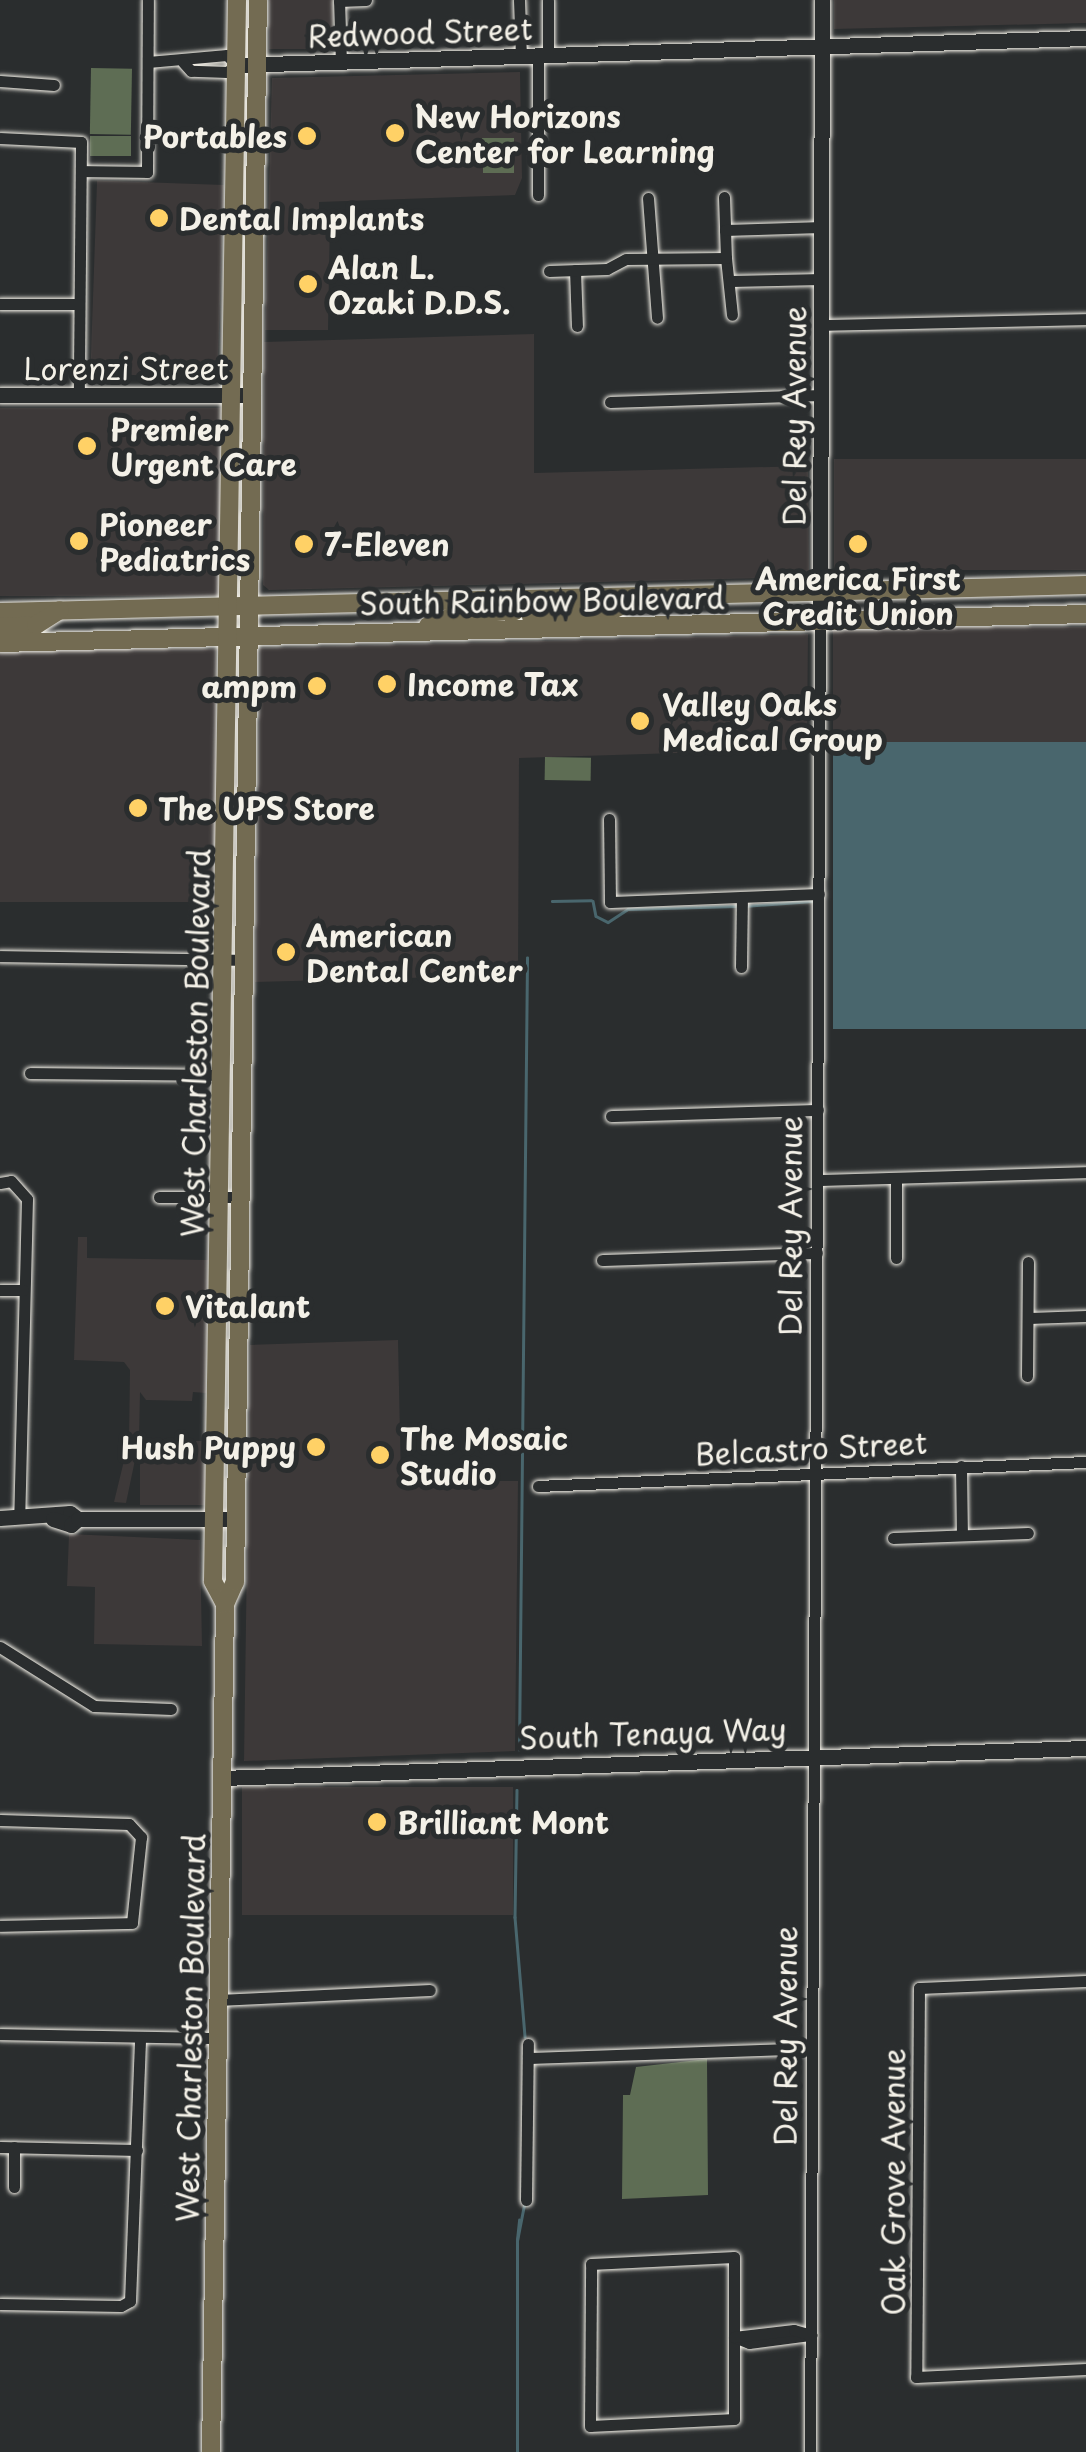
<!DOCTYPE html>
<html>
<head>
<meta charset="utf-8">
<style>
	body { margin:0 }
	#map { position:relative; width:1086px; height:2452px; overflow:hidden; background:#2a2d2e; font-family:"Playpen Sans",sans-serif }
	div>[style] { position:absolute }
	.built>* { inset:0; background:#3d3939; transform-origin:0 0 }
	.green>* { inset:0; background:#5e6d54; transform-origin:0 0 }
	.water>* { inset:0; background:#49666d; transform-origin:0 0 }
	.stream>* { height:2.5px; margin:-1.25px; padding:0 1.25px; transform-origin:1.25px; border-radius:1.25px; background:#49666d }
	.roads { filter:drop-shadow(0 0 2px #f4f1e8) drop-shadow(0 0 2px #f4f1e8) }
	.street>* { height:11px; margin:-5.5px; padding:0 5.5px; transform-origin:5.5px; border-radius:5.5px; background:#2a2d2e }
	.secondary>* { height:15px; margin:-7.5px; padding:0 7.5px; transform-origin:7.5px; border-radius:7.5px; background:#2a2d2e }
	.primary>* { height:18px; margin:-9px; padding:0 9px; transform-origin:9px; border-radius:9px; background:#736b52 }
	.dots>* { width:28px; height:28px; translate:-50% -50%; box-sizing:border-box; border:5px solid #2a2d2e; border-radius:50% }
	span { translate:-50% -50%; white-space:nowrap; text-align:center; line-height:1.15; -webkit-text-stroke:10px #2a2d2e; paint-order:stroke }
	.street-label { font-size:30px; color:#f4f1e8 }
	.poi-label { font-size:30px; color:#f4f1e8; font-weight:700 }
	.left { translate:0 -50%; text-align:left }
	.right { translate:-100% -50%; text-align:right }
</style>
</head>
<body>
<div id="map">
	<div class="built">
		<i style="left:269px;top:0;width:64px;height:49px"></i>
		<i style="clip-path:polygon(834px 0,1086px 0,1086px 23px,834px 29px)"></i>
		<i style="clip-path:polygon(520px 72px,522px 178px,515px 195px,319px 202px,319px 214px,330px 219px,328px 330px,265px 330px,272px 78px)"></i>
		<i style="left:224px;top:185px;width:193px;height:127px;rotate:92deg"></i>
		<i style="clip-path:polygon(534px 334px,534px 473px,808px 466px,809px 577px,269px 590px,263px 585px,264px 342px)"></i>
		<i style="left:0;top:408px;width:222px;height:188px"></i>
		<i style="left:1086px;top:459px;width:111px;height:252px;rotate:90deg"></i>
		<i style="left:1086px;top:627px;width:115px;height:253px;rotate:90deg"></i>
		<i style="clip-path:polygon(808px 634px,807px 749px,519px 758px,518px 975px,255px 982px,260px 648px)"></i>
		<i style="left:216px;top:649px;width:253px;height:216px;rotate:90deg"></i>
		<i style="clip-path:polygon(78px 1237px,87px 1237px,87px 1258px,208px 1260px,206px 1393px,193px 1392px,192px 1401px,146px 1400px,140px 1392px,139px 1441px,126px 1503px,114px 1502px,129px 1440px,130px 1370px,124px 1362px,74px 1360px)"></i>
		<i style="clip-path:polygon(398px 1340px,401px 1481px,518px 1481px,515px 1751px,244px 1761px,250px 1345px)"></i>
		<i style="left:205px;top:1441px;width:64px;height:65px;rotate:90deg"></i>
		<i style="clip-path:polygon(69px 1534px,200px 1540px,202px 1646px,94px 1644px,95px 1587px,67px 1586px)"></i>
		<i style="left:513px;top:1787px;width:128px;height:271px;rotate:90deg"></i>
	</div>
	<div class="green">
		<i style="left:91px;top:68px;width:41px;height:66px;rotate:1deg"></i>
		<i style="left:90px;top:136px;width:41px;height:20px"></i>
		<i style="left:514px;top:138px;width:15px;height:32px;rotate:90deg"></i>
		<i style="left:514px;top:158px;width:15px;height:31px;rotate:90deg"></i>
		<i style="left:545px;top:757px;width:46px;height:23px;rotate:1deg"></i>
		<i style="clip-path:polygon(707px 2059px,708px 2195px,622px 2199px,623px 2095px,630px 2095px,636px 2067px)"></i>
	</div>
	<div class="water">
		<i style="left:1086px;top:742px;width:287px;height:253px;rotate:90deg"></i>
	</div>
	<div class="stream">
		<i style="left:552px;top:901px;width:39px;rotate:-1deg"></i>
		<i style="left:593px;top:901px;width:15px;rotate:79deg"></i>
		<i style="left:596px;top:916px;width:13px;rotate:27deg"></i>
		<i style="left:608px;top:922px;width:24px;rotate:-33deg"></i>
		<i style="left:628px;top:909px;width:108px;rotate:-1.6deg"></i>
		<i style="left:744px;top:906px;width:68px;rotate:-4.2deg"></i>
		<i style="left:519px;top:1750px;width:792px;rotate:-89.42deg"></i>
		<i style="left:517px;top:1790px;width:127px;rotate:90.9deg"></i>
		<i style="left:515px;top:1917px;width:120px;rotate:85.2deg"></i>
		<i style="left:517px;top:2240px;width:20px;rotate:-84deg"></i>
		<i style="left:517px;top:2452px;width:211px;rotate:-90deg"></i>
		<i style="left:517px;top:2241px;width:38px;rotate:-79deg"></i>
	</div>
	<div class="roads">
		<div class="street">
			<i style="left:519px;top:0;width:56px;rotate:88deg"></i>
			<i style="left:548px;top:0;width:54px;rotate:90deg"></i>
			<i style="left:538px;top:55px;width:140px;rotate:90deg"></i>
			<i style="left:148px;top:62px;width:79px;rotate:-5.1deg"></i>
			<i style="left:227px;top:55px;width:13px;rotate:48deg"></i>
			<i style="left:236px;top:65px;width:11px;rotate:142deg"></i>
			<i style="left:227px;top:72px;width:36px;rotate:-178deg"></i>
			<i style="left:191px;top:71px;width:12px;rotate:-132deg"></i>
			<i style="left:341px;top:63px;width:62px;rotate:-91.8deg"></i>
			<i style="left:339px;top:1px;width:27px;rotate:-2deg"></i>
			<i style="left:0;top:81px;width:54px;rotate:4.2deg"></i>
			<i style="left:0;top:138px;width:81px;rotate:2.8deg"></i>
			<i style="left:81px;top:142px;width:253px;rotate:90.5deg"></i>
			<i style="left:81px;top:171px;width:66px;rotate:0.9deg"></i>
			<i style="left:147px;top:172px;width:172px;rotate:-89.7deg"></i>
			<i style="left:724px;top:197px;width:33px;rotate:88deg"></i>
			<i style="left:648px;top:198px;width:120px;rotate:85.7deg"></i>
			<i style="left:726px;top:258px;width:57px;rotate:84deg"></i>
			<i style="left:575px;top:270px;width:56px;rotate:88deg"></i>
			<i style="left:549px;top:271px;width:58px;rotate:-2deg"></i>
			<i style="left:607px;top:269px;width:21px;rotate:-28deg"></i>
			<i style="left:626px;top:259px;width:100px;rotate:-0.6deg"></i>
			<i style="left:726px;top:258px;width:28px;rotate:-92deg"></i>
			<i style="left:725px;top:230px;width:97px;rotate:-1.8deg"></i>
			<i style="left:731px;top:281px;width:91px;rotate:-1.3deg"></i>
			<i style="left:0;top:304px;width:79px"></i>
			<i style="left:822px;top:325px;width:264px;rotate:-1.3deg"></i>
			<i style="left:610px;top:402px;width:211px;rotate:-1.9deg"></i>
			<i style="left:609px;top:819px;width:83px;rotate:89.3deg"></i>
			<i style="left:610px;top:902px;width:209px;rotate:-2.2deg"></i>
			<i style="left:0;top:956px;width:244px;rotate:0.9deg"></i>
			<i style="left:741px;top:967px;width:70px;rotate:-89.2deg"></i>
			<i style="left:30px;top:1073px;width:192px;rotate:0.6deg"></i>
			<i style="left:611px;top:1116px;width:207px;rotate:-1.7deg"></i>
			<i style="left:818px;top:1180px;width:268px;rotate:-1.7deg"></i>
			<i style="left:0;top:1183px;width:11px;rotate:-10deg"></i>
			<i style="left:11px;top:1181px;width:24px;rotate:48deg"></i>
			<i style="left:27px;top:1199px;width:319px;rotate:91.4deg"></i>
			<i style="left:159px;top:1197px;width:82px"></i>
			<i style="left:896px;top:1258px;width:80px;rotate:-90deg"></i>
			<i style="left:602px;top:1260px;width:215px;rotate:-1.9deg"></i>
			<i style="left:0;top:1290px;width:23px"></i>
			<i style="left:1029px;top:1318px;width:57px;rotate:-2deg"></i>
			<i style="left:1027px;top:1376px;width:114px;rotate:-89.5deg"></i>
			<i style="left:961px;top:1466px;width:69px;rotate:89.2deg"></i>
			<i style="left:538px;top:1486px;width:549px;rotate:-2.51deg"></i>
			<i style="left:893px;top:1538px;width:135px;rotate:-2.1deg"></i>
			<i style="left:0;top:1647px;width:111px;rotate:32.1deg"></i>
			<i style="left:94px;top:1706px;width:77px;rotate:2.2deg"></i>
			<i style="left:0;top:1820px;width:129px;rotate:1.8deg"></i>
			<i style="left:129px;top:1824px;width:18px;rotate:47deg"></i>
			<i style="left:141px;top:1837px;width:86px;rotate:96deg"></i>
			<i style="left:132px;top:1923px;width:132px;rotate:178.7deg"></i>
			<i style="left:1086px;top:1981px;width:167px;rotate:177.6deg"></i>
			<i style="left:919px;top:1988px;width:389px;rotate:90.4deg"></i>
			<i style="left:916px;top:2377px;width:170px;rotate:-2.7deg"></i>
			<i style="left:218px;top:2000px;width:212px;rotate:-2.7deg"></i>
			<i style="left:0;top:2034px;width:218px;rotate:1.1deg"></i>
			<i style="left:528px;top:2058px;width:284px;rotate:-2deg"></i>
			<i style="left:0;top:2147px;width:137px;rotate:1.3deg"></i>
			<i style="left:14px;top:2187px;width:40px;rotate:-90deg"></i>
			<i style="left:526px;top:2200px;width:156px;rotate:-89.3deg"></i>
			<i style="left:734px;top:2257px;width:162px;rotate:90deg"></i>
			<i style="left:734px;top:2419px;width:144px;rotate:177.2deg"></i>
			<i style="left:590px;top:2426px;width:162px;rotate:-89.6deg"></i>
			<i style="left:591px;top:2264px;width:143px;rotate:-2.8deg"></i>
			<i style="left:0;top:2304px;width:121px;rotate:0.9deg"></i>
			<i style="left:121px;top:2306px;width:10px;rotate:-29deg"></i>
			<i style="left:130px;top:2301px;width:264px;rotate:-87.8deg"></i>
			<i style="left:734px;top:2337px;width:16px;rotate:22deg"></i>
			<i style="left:749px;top:2343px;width:63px;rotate:-7.4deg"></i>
			<i style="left:734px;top:2337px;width:60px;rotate:-6.7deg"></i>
			<i style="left:794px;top:2330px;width:18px;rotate:16deg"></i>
			<i style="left:810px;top:2452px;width:1831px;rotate:-89.69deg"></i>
		</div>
		<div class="secondary">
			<i style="left:236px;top:65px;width:850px;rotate:-1.82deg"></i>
			<i style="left:0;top:395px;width:253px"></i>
			<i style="left:820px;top:621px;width:621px;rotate:-89.82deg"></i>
			<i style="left:0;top:1518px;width:70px;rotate:-4.1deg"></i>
			<i style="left:70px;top:1513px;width:10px;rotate:37deg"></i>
			<i style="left:53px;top:1519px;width:19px;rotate:18deg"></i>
			<i style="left:71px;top:1525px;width:9px;rotate:-41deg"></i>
			<i style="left:78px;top:1519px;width:158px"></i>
			<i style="left:222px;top:1778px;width:865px;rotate:-1.99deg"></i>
		</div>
		<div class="primary">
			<i style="left:0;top:612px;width:1086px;rotate:-1.42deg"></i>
			<i style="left:531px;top:617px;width:77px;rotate:-3.7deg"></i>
			<i style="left:608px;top:612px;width:26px;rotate:-25deg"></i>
			<i style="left:428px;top:626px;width:33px;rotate:-21deg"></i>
			<i style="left:459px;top:614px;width:56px;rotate:-3.1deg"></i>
			<i style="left:515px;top:611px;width:13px;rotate:-67deg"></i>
			<i style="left:0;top:627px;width:36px;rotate:-3deg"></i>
			<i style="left:36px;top:625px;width:28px;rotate:-32deg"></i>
			<i style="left:0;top:643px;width:1086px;rotate:-1.53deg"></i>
			<i style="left:225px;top:1604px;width:26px;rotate:-118deg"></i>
			<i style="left:213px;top:1581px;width:1581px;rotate:-89.13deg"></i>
			<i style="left:211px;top:2452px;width:848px;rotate:-89.05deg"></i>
			<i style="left:225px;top:1604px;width:24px;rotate:-66deg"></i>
			<i style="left:235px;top:1582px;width:1582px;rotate:-89.17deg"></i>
		</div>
	</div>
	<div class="dots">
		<i style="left:395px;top:133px;background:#ffd166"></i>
		<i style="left:307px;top:136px;background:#ffd166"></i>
		<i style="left:159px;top:218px;background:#ffd166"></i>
		<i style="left:308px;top:284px;background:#ffd166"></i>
		<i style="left:87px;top:446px;background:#ffd166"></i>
		<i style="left:79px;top:541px;background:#ffd166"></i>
		<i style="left:304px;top:544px;background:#ffd166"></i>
		<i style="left:858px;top:544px;background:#ffd166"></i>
		<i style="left:387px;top:684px;background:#ffd166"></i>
		<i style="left:317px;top:686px;background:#ffd166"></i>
		<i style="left:640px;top:721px;background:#ffd166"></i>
		<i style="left:138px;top:808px;background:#ffd166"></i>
		<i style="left:286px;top:952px;background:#ffd166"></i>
		<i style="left:165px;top:1306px;background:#ffd166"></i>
		<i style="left:316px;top:1447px;background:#ffd166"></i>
		<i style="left:380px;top:1455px;background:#ffd166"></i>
		<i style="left:377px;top:1822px;background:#ffd166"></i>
	</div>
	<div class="street-label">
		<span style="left:420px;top:32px;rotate:-2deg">Redwood Street</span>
		<span style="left:126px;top:368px">Lorenzi Street</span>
		<span style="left:794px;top:416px;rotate:-90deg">Del Rey Avenue</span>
		<span style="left:542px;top:600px;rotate:-1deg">South Rainbow Boulevard</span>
		<span style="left:195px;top:1043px;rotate:-89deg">West Charleston Boulevard</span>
		<span style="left:790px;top:1226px;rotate:-90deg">Del Rey Avenue</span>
		<span style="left:811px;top:1448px;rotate:-3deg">Belcastro Street</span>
		<span style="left:653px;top:1733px;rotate:-2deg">South Tenaya Way</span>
		<span style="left:190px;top:2028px;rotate:-89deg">West Charleston Boulevard</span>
		<span style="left:785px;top:2036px;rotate:-90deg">Del Rey Avenue</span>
		<span style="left:893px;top:2182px;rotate:-90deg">Oak Grove Avenue</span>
	</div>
	<div class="poi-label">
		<span class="left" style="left:415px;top:133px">New Horizons<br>Center for Learning</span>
		<span class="right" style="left:287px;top:136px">Portables</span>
		<span class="left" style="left:179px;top:218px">Dental Implants</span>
		<span class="left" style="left:328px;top:284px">Alan L.<br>Ozaki D.D.S.</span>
		<span class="left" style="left:110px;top:446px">Premier<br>Urgent Care</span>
		<span class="left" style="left:99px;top:541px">Pioneer<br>Pediatrics</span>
		<span class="left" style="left:324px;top:544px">7-Eleven</span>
		<span style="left:858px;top:595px">America First<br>Credit Union</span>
		<span class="left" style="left:407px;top:684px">Income Tax</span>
		<span class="right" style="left:297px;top:686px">ampm</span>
		<span class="left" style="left:662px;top:721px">Valley Oaks<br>Medical Group</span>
		<span class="left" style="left:158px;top:808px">The UPS Store</span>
		<span class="left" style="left:306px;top:952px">American<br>Dental Center</span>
		<span class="left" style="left:185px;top:1306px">Vitalant</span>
		<span class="left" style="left:400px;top:1455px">The Mosaic<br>Studio</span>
		<span class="right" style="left:296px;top:1447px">Hush Puppy</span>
		<span class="left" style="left:397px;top:1822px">Brilliant Mont</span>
	</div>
</div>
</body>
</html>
